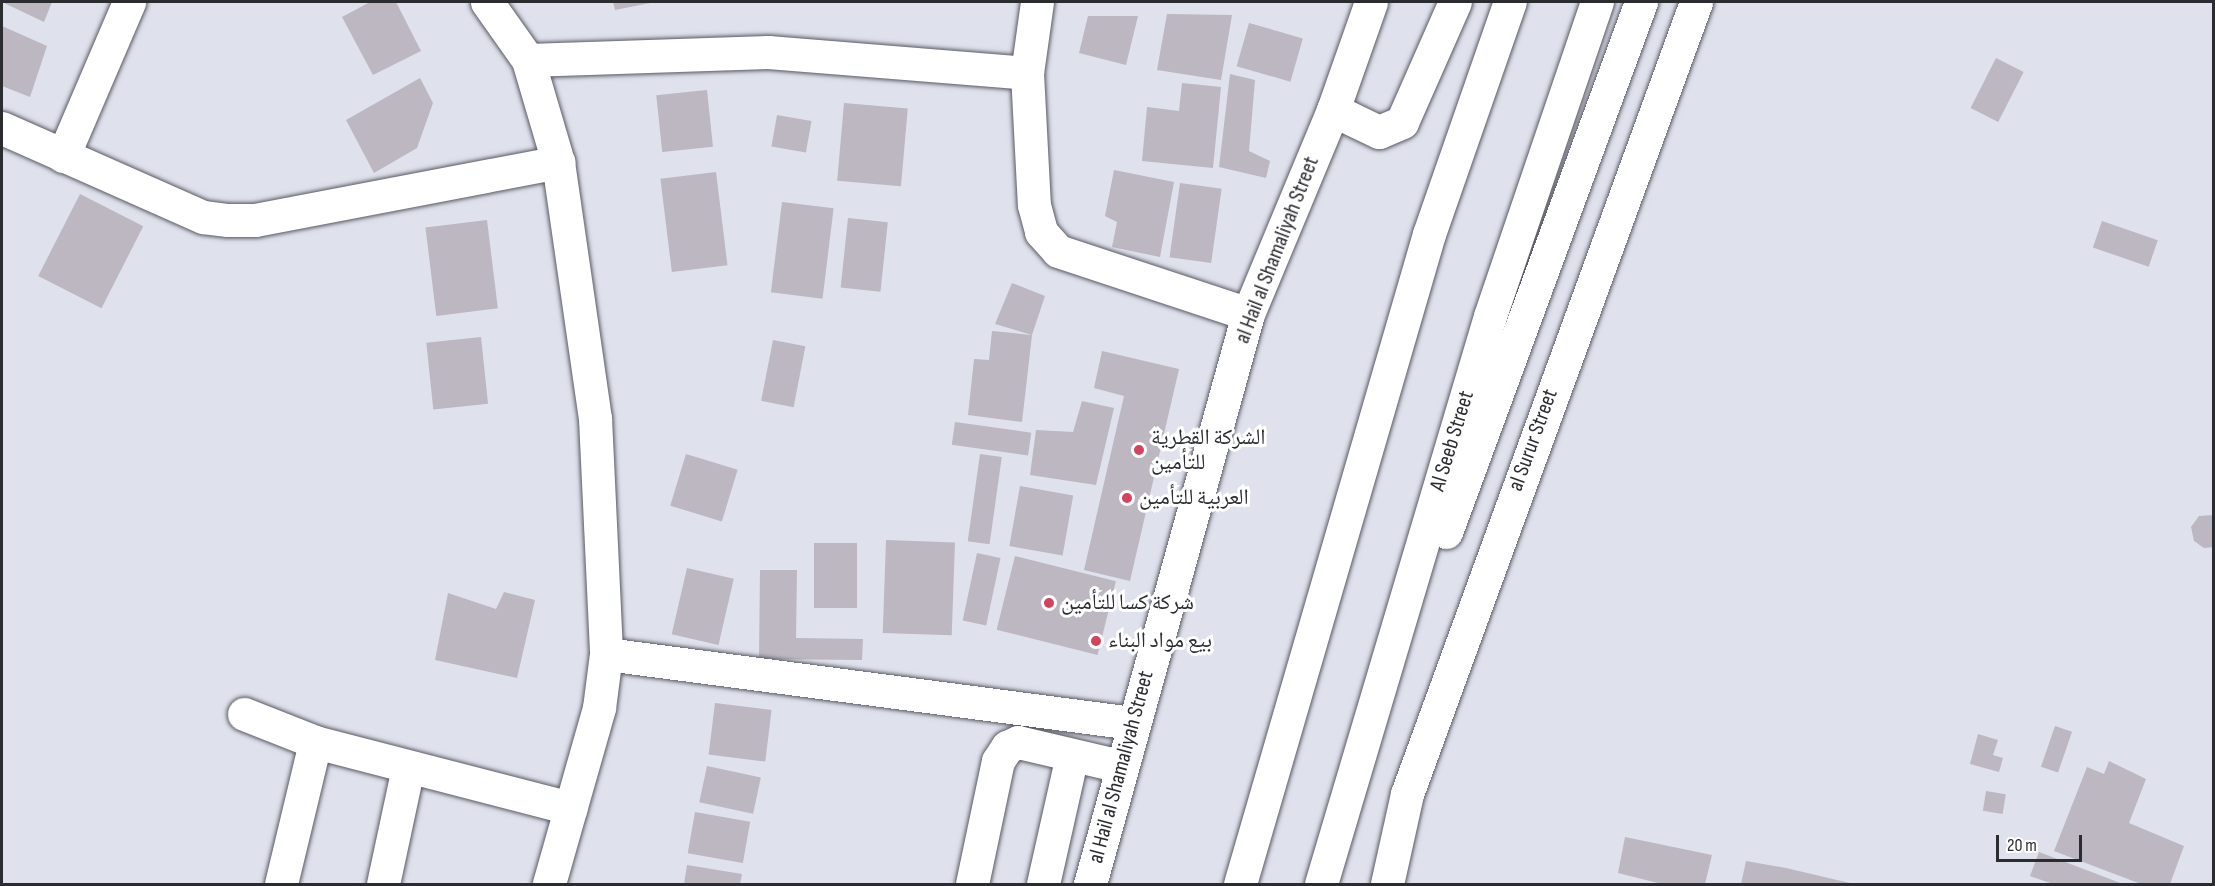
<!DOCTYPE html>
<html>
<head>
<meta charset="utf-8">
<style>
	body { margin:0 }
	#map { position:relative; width:2215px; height:886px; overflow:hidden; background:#dfe1ec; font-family:"Sofia Sans Condensed","Noto Naskh Arabic",sans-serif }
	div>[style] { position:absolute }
	.building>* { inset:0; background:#bcb7c1; transform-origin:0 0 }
	.roads { filter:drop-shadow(0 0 2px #585a63) drop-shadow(0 0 2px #585a63) }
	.minor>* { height:33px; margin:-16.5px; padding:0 16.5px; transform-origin:16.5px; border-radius:16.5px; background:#fff }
	.highway>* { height:33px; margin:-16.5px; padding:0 16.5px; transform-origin:16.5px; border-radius:16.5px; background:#fff }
	.dots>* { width:16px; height:16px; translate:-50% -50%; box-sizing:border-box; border:3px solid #fff; border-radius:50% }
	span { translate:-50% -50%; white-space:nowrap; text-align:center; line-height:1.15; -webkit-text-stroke:6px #fff; paint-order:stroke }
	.street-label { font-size:22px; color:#2b2c30 }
	.poi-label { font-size:22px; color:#2b2c30 }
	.left { translate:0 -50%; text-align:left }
	.frame { position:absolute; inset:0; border:3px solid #2b2c30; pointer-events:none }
	.scale { position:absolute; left:1996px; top:835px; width:86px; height:27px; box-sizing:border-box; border:3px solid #2b2c30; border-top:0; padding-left:8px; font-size:18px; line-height:21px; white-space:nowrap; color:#2b2c30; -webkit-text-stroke:4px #fff; paint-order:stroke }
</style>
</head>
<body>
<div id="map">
	<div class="building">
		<i style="clip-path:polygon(2px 2px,52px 2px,44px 22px)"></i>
		<i style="clip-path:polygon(370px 2px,396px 2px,421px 51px,373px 75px,342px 17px)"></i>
		<i style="clip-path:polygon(613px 2px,650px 2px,650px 3px,615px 10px)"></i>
		<i style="clip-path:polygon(1167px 14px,1232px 15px,1221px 80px,1157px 70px)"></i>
		<i style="clip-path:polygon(1088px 16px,1138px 16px,1126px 65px,1079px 53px)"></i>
		<i style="left:1249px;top:23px;width:56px;height:45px;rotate:16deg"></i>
		<i style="clip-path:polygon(2px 26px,47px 46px,30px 97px,2px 86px)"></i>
		<i style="left:1996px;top:58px;width:31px;height:56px;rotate:27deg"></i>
		<i style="clip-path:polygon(1230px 74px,1255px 80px,1249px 151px,1270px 161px,1266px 178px,1219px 167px)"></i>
		<i style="clip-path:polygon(420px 78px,433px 103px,417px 148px,374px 173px,346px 120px)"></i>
		<i style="clip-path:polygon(1182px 83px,1221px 87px,1213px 168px,1142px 161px,1147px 107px,1179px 111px)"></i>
		<i style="left:707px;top:90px;width:57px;height:51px;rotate:84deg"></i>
		<i style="left:844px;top:103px;width:64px;height:78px;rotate:5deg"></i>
		<i style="left:777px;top:115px;width:35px;height:32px;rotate:10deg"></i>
		<i style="clip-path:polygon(1114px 170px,1174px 182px,1160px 257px,1112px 247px,1117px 222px,1105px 216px)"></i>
		<i style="left:716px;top:172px;width:94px;height:56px;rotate:83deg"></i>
		<i style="left:1180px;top:183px;width:42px;height:75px;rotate:8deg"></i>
		<i style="left:80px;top:194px;width:71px;height:92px;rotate:27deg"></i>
		<i style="left:782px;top:202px;width:52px;height:91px;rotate:7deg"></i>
		<i style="left:848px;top:218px;width:40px;height:70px;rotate:6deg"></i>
		<i style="left:487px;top:220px;width:89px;height:62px;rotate:83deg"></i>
		<i style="left:2102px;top:221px;width:59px;height:28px;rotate:19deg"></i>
		<i style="clip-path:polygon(1012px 283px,1045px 296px,1032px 335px,995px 324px)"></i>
		<i style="clip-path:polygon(992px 331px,1032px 335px,1022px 422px,968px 415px,974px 359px,989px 360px)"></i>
		<i style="left:481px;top:337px;width:67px;height:55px;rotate:84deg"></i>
		<i style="left:773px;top:340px;width:33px;height:62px;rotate:11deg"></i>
		<i style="clip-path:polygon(1102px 351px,1179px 369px,1130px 581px,1084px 570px,1124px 396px,1094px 388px)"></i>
		<i style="clip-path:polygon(1082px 401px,1114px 408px,1096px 485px,1030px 475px,1036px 430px,1073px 432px)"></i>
		<i style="left:955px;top:422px;width:77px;height:23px;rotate:8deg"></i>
		<i style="left:686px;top:454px;width:54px;height:54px;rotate:17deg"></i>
		<i style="left:980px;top:454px;width:22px;height:88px;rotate:8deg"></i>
		<i style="left:1020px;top:486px;width:54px;height:61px;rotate:10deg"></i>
		<i style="clip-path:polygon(2214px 515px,2214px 547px,2204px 548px,2194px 541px,2191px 527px,2199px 516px)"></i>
		<i style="left:886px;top:540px;width:69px;height:93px;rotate:2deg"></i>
		<i style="left:857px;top:543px;width:65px;height:43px;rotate:90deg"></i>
		<i style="left:977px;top:553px;width:24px;height:69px;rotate:12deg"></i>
		<i style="left:1015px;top:556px;width:104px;height:76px;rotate:14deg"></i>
		<i style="left:687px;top:568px;width:48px;height:68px;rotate:13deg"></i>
		<i style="clip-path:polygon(760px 570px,797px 570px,796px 638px,863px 639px,862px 660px,759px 659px)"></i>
		<i style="clip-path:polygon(504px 592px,535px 600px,517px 678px,435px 660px,448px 593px,496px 609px)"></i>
		<i style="left:715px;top:703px;width:57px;height:52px;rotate:7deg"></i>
		<i style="left:2055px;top:726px;width:18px;height:43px;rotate:19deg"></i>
		<i style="clip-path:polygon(1978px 734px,1998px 740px,1993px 755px,2003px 758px,1999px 772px,1970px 764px)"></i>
		<i style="clip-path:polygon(2109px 761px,2146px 779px,2129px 823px,2184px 846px,2170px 884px,2141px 884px,2054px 851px,2087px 767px,2104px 774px)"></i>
		<i style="left:707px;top:766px;width:55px;height:37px;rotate:12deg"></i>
		<i style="left:1986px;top:791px;width:20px;height:20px;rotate:9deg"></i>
		<i style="left:695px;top:812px;width:56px;height:42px;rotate:10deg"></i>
		<i style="clip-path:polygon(1625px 837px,1712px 855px,1705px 884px,1662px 884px,1618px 873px)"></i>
		<i style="clip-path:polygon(2039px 852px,2123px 884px,2053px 884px,2030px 876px)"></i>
		<i style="clip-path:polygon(1746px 861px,1786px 868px,1854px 884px,1741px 884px)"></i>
		<i style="clip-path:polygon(687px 865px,742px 874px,740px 884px,684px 884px)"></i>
	</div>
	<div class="roads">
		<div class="minor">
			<i style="left:487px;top:2px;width:71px;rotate:54.7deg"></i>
			<i style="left:528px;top:60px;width:106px;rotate:73.6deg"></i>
			<i style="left:558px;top:162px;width:259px;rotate:81.8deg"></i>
			<i style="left:595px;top:418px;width:236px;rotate:87.3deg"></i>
			<i style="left:606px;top:654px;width:54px;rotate:97.4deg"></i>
			<i style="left:599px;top:708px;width:183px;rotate:105.9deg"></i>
			<i style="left:1037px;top:2px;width:72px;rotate:98deg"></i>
			<i style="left:1027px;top:73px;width:132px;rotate:87deg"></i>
			<i style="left:1034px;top:205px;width:28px;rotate:75deg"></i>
			<i style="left:1041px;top:232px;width:25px;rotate:48deg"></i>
			<i style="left:1058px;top:251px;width:200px;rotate:18.3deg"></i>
			<i style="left:528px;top:60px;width:240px;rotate:-1.9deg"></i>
			<i style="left:768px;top:52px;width:260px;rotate:4.6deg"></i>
			<i style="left:2px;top:128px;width:220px;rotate:23.9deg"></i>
			<i style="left:203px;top:217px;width:25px;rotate:7deg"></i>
			<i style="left:228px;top:220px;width:27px"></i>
			<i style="left:255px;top:220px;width:309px;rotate:-10.8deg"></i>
			<i style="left:63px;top:156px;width:168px;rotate:-66.8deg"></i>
			<i style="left:606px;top:654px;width:531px;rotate:7.47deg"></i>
			<i style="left:244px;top:714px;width:76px;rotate:21.5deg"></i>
			<i style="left:315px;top:742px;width:264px;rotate:14.5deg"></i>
			<i style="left:281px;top:884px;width:146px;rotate:-76.5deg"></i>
			<i style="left:383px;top:884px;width:120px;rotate:-77.9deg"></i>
			<i style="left:972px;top:884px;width:126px;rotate:-78.1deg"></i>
			<i style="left:998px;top:761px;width:17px;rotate:-57deg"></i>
			<i style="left:1007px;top:747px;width:12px;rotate:-24deg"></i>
			<i style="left:1018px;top:742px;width:105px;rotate:13.2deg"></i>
			<i style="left:1043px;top:884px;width:132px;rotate:-77.3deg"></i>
			<i style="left:1090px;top:884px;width:591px;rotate:-74.51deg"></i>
			<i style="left:1248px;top:314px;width:221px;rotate:-67.4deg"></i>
			<i style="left:1333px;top:110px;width:114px;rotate:-70.6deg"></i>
			<i style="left:1387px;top:884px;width:92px;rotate:-77.5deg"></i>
			<i style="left:1407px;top:794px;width:843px;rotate:-69.95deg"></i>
		</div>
		<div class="highway">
			<i style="left:1333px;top:110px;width:51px;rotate:25.6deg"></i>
			<i style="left:1379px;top:132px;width:25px;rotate:-23deg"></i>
			<i style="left:1402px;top:122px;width:131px;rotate:-66.2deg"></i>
			<i style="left:1446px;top:532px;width:565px;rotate:-69.8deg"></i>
			<i style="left:1240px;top:884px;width:677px;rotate:-73.79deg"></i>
			<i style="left:1429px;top:234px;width:246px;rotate:-70.8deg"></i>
			<i style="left:1321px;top:884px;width:593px;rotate:-73.43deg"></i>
			<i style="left:1490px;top:316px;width:332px;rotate:-71.2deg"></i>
		</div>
	</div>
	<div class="dots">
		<i style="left:1139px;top:450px;background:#d4435c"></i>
		<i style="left:1127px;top:498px;background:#d4435c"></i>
		<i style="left:1049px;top:603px;background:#d4435c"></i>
		<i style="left:1096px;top:641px;background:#d4435c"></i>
	</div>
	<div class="street-label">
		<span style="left:1277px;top:250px;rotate:-69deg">al Hail al Shamaliyah Street</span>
		<span style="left:1533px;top:440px;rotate:-70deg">al Surur Street</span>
		<span style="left:1452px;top:441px;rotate:-73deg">Al Seeb Street</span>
		<span style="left:1121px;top:767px;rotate:-75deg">al Hail al Shamaliyah Street</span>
	</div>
	<div class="poi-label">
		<span class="left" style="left:1151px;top:450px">الشركة القطرية<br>للتأمين</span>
		<span class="left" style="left:1139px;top:498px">العربية للتأمين</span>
		<span class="left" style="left:1061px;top:603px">شركة كسا للتأمين</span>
		<span class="left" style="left:1108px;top:641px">بيع مواد البناء</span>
	</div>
	<div class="frame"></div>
	<div class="scale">20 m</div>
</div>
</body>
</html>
